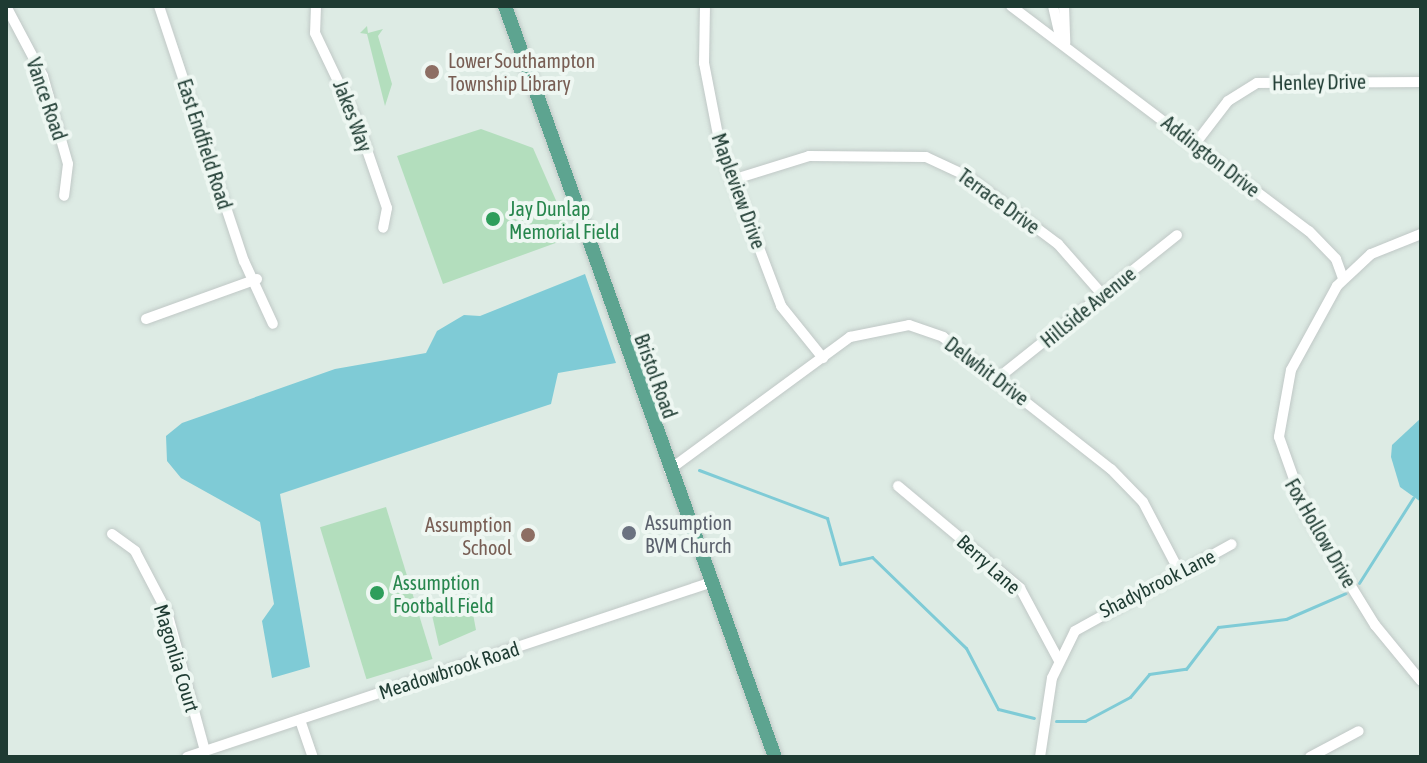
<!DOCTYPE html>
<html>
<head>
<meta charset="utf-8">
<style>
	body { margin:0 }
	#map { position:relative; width:1427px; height:763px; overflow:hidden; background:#ddebe4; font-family:"Asap Condensed",sans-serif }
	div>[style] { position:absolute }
	.green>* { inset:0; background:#b3debd; transform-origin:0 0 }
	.water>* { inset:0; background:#7fcbd6 }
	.stream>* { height:3px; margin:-1.5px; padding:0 1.5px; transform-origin:1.5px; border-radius:1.5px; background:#7fcbd6 }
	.roads { filter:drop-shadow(0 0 2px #c0c8c6) drop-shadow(0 0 2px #c0c8c6) }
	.minor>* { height:10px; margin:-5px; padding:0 5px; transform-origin:5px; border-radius:5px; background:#fff }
	.major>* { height:14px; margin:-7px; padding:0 7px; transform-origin:7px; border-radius:7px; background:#5da490 }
	.dots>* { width:22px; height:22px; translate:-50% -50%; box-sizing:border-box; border:4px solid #eef7f2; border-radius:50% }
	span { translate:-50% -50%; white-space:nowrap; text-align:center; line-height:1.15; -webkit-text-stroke:8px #eef7f2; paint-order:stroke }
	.education-label { font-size:20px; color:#785e54 }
	.left { translate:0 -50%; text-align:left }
	.right { translate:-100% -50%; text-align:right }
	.street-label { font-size:20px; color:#1e3b32 }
	.leisure-label { font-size:20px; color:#27864d }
	.worship-label { font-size:20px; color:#5b616d }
	.frame { position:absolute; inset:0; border:8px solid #1e3b32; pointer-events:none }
</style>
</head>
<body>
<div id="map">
	<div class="green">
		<i style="clip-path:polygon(367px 26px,368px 33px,383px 29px,378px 36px,392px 84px,385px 106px,367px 34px,360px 33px)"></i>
		<i style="clip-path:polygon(481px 129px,533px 148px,572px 237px,443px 284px,397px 156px)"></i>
		<i style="left:386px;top:507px;width:159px;height:69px;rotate:73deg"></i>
		<i style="clip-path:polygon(469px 593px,476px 630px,439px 646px,432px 615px,443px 597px)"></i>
	</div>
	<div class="water">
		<i style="clip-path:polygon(585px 274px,616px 363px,558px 373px,551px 404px,280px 494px,310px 667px,272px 678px,262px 621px,274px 604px,260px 522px,181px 478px,167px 461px,166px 436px,182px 423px,335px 369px,426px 353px,437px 331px,464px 315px,480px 316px)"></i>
		<i style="clip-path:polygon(1421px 418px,1421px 502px,1400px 487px,1391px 457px,1392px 445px)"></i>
	</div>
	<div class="stream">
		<i style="left:699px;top:470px;width:137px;rotate:20.6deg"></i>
		<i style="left:827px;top:518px;width:48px;rotate:74.2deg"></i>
		<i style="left:840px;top:564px;width:33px;rotate:-12deg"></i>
		<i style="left:872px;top:557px;width:131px;rotate:44.1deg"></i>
		<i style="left:966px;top:648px;width:69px;rotate:62.3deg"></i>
		<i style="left:998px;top:709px;width:37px;rotate:14deg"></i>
		<i style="left:1359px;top:583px;width:101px;rotate:-57.6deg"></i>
		<i style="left:1056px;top:721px;width:29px"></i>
		<i style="left:1085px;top:721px;width:51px;rotate:-28.1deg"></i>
		<i style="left:1130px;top:697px;width:30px;rotate:-50deg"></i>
		<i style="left:1149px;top:674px;width:37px;rotate:-8deg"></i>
		<i style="left:1186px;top:669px;width:53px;rotate:-52.7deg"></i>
		<i style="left:1218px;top:627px;width:68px;rotate:-6.7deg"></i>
		<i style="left:1286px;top:619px;width:65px;rotate:-23.4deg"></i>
	</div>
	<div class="roads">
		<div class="minor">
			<i style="left:6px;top:6px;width:79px;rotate:62.1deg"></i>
			<i style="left:43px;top:76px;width:91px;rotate:74.1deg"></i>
			<i style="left:68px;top:164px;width:32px;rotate:97deg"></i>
			<i style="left:159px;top:6px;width:269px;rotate:71.6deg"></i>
			<i style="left:244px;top:261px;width:69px;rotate:65.3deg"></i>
			<i style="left:316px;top:6px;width:27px;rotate:92deg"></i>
			<i style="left:315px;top:33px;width:98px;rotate:64.5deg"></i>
			<i style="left:357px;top:121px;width:92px;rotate:71deg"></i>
			<i style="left:387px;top:208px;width:20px;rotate:101deg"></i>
			<i style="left:705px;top:6px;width:57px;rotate:91deg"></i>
			<i style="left:704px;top:63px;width:84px;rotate:79deg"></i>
			<i style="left:720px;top:145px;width:172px;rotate:69.2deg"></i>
			<i style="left:781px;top:306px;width:67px;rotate:51.1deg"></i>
			<i style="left:1011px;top:6px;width:373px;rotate:37.1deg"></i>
			<i style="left:1309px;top:231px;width:39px;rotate:46deg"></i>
			<i style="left:1336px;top:259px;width:20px;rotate:70deg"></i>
			<i style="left:1053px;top:6px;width:32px;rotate:77deg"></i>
			<i style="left:1064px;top:6px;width:37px;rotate:88deg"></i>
			<i style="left:1195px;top:144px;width:54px;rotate:-52.5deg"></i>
			<i style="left:1228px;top:101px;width:34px;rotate:-32deg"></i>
			<i style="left:1257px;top:83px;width:164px;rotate:-0.3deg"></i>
			<i style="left:732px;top:180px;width:81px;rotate:-17.3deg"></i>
			<i style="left:809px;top:156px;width:117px;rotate:0.5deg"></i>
			<i style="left:926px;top:157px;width:45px;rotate:24.9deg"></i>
			<i style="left:967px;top:176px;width:114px;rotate:36.8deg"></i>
			<i style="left:1058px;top:244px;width:67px;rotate:48.7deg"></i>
			<i style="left:1421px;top:234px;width:54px;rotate:158.2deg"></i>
			<i style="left:1371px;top:254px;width:47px;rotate:136.7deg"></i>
			<i style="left:1337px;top:286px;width:96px;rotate:118.7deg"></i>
			<i style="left:1291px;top:370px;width:68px;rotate:100.2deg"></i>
			<i style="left:1279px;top:437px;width:81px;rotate:70.4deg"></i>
			<i style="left:1306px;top:513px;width:132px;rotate:58.4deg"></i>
			<i style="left:1375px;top:625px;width:72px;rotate:50.6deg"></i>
			<i style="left:146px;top:319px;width:118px;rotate:-19.8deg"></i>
			<i style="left:998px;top:378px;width:229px;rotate:-38.6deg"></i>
			<i style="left:669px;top:470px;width:225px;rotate:-36.3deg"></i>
			<i style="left:850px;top:337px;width:60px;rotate:-11.5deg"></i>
			<i style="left:909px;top:325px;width:36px;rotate:19deg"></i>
			<i style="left:943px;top:337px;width:214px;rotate:38.2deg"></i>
			<i style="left:1111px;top:469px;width:46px;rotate:45.9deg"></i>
			<i style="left:1143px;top:502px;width:78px;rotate:62.4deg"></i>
			<i style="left:898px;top:486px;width:159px;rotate:39.9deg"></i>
			<i style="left:1020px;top:588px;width:81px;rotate:61.8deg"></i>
			<i style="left:112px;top:534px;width:29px;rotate:36deg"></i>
			<i style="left:135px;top:551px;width:69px;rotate:62.3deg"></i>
			<i style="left:167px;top:612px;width:144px;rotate:74.7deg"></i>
			<i style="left:300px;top:720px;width:39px;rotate:71deg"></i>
			<i style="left:187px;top:757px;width:553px;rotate:-18.43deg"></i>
			<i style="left:1040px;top:757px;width:80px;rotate:-81.4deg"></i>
			<i style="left:1052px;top:678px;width:52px;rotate:-63.9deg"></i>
			<i style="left:1075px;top:631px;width:179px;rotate:-29deg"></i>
			<i style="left:1310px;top:757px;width:55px;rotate:-28deg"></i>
		</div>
		<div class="major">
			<i style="left:505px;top:6px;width:798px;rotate:70.23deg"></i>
		</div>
	</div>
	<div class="dots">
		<i style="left:432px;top:72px;background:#8d6e63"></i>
		<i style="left:493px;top:219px;background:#2e9e5b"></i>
		<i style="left:629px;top:533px;background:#6b7280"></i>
		<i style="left:528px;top:535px;background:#8d6e63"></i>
		<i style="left:377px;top:593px;background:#2e9e5b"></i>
	</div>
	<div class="education-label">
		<span class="left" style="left:448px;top:72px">Lower Southampton<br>Township Library</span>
		<span class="right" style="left:512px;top:536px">Assumption<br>School</span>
	</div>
	<div class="street-label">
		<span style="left:1319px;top:82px;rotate:-1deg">Henley Drive</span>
		<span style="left:47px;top:99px;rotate:71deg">Vance Road</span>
		<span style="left:353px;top:116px;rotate:69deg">Jakes Way</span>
		<span style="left:205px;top:144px;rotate:72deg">East Endfield Road</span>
		<span style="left:1211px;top:156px;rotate:38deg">Addington Drive</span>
		<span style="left:739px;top:191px;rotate:70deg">Mapleview Drive</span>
		<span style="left:999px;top:201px;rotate:36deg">Terrace Drive</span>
		<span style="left:1088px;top:307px;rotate:-39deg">Hillside Avenue</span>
		<span style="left:987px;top:371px;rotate:37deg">Delwhit Drive</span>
		<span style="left:656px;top:376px;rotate:70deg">Bristol Road</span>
		<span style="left:1321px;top:533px;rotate:60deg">Fox Hollow Drive</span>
		<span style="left:989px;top:564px;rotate:42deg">Berry Lane</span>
		<span style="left:1157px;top:583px;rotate:-27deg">Shadybrook Lane</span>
		<span style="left:177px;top:658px;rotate:73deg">Magonlia Court</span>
		<span style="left:449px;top:670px;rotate:-18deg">Meadowbrook Road</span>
	</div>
	<div class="leisure-label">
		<span class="left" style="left:509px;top:220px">Jay Dunlap<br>Memorial Field</span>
		<span class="left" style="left:393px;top:594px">Assumption<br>Football Field</span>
	</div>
	<div class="worship-label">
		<span class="left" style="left:645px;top:534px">Assumption<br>BVM Church</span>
	</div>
	<div class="frame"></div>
</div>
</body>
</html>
